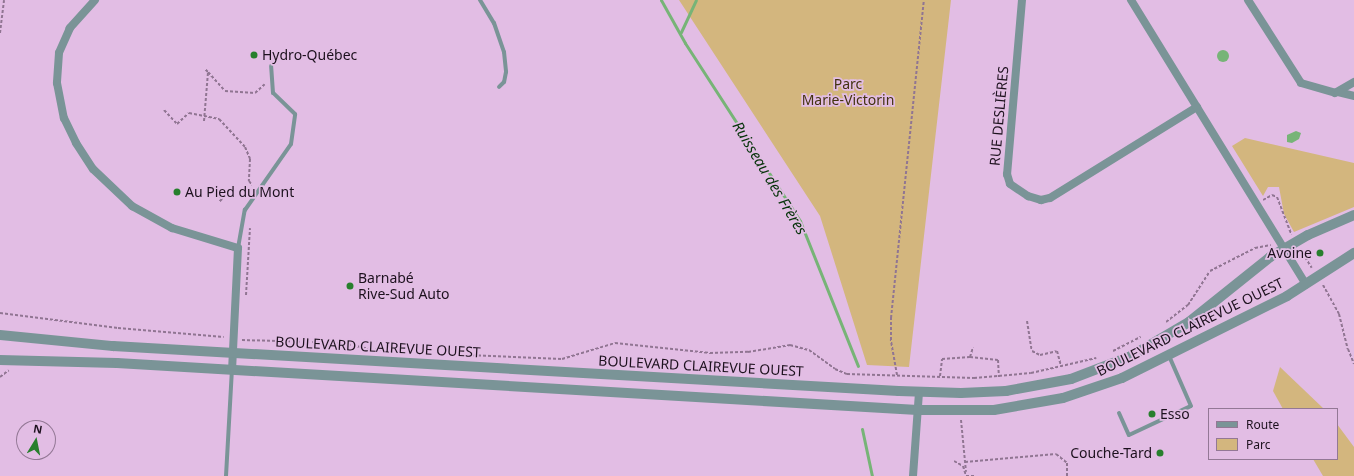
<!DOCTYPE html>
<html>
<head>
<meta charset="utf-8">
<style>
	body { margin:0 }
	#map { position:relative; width:1354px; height:476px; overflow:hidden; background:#e2bde4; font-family:"Noto Sans",sans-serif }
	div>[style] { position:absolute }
	.green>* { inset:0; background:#d3b67e }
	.water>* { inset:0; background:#77b477 }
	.round { border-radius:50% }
	.stream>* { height:3px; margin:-1.5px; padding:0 1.5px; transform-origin:1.5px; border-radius:1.5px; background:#77b477 }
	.path>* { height:2px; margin-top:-1px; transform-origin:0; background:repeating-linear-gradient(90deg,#907592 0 3px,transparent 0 5px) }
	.service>* { height:4px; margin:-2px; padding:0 2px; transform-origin:2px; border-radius:2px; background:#7a9497 }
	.minor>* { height:8px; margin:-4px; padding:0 4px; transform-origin:4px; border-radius:4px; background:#7a9497 }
	.tertiary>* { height:10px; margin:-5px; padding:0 5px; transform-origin:5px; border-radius:5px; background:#7a9497 }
	.dots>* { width:11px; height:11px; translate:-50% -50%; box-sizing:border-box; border:2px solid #e2bde4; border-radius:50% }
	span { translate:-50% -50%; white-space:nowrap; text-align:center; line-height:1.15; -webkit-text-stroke:3.5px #e2bde4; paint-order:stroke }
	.poi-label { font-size:14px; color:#1d111e }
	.left { translate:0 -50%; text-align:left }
	.right { translate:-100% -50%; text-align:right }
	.park-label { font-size:14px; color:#433310 }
	.street-label { font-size:14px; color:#1d111e }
	.water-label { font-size:15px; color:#06330a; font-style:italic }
	.legend { position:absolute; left:1208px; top:408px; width:130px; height:52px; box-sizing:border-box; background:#e2bde4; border:1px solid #937895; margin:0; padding:5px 7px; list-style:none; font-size:12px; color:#1d111e }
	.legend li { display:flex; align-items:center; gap:8px; height:20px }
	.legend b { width:20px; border:1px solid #937895 }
	.north { position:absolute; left:16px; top:420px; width:40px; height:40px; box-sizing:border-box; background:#e2bde4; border:1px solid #937895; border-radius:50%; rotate:10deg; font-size:11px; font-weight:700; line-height:16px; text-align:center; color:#1d111e }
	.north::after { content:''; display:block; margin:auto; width:14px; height:18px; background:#277f2d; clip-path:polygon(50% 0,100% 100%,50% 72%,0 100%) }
</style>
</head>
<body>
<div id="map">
	<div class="green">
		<i style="clip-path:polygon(679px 0,951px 0,909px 367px,867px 365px,820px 216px)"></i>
		<i style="clip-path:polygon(1245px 138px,1354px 163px,1354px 207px,1294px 232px,1284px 214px,1279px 187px,1268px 187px,1263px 196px,1232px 146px)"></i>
		<i style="clip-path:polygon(1280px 367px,1324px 409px,1283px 409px,1273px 391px)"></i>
		<i style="clip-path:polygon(1337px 424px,1354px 447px,1354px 476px,1323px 476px,1313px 459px,1337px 459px)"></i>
	</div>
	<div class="water">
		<i class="round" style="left:1217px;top:50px;width:12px;height:12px"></i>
		<i style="clip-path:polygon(1296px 131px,1301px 133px,1299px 139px,1292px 143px,1287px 142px,1287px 135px)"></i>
	</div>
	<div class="stream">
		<i style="left:661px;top:0;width:49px;rotate:60.8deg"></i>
		<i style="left:685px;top:43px;width:212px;rotate:57.1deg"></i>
		<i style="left:800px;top:221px;width:156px;rotate:68.2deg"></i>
		<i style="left:681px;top:32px;width:35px;rotate:-65deg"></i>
		<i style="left:862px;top:429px;width:48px;rotate:78deg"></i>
	</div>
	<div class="path">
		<i style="left:0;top:33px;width:33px;rotate:-83deg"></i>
		<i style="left:208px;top:72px;width:25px;rotate:48deg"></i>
		<i style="left:225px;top:91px;width:30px;rotate:4deg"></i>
		<i style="left:255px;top:93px;width:13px;rotate:-42deg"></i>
		<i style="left:164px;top:110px;width:19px;rotate:47deg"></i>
		<i style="left:177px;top:124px;width:16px;rotate:-43deg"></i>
		<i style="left:189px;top:113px;width:31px;rotate:11deg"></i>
		<i style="left:219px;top:119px;width:38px;rotate:47deg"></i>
		<i style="left:245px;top:147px;width:13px;rotate:67deg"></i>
		<i style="left:250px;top:159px;width:22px;rotate:93deg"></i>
		<i style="left:249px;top:181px;width:5px;rotate:53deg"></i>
		<i style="left:204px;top:121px;width:49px;rotate:-85.3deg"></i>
		<i style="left:208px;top:72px;width:4px;rotate:-135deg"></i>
		<i style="left:218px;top:189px;width:4px;rotate:146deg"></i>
		<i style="left:215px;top:191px;width:11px;rotate:49deg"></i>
		<i style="left:222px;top:199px;width:4px;rotate:135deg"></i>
		<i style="left:1263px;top:200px;width:10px;rotate:-29deg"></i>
		<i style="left:1272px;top:195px;width:5px;rotate:22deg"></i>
		<i style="left:1277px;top:197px;width:40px;rotate:69deg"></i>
		<i style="left:1300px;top:249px;width:22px;rotate:58deg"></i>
		<i style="left:1323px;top:285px;width:33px;rotate:61deg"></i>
		<i style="left:1339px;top:314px;width:36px;rotate:76deg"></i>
		<i style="left:1348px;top:349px;width:16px;rotate:68deg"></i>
		<i style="left:246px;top:295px;width:67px;rotate:-86.6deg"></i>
		<i style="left:0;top:313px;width:119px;rotate:7.2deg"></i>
		<i style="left:118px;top:328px;width:106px;rotate:4.9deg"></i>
		<i style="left:1027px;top:321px;width:30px;rotate:81deg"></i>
		<i style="left:1032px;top:351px;width:9px;rotate:27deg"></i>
		<i style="left:1040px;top:355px;width:17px;rotate:-13deg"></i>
		<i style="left:1057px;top:351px;width:16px;rotate:75deg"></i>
		<i style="left:1166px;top:322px;width:28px;rotate:-38deg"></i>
		<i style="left:1188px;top:305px;width:40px;rotate:-57.1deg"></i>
		<i style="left:1210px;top:271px;width:51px;rotate:-27.1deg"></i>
		<i style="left:1255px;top:248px;width:16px;rotate:-11deg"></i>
		<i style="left:242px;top:340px;width:101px;rotate:1.7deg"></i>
		<i style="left:343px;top:343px;width:28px;rotate:13deg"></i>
		<i style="left:370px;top:349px;width:33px;rotate:3deg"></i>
		<i style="left:1113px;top:351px;width:31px;rotate:-27deg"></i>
		<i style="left:443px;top:354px;width:119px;rotate:2.4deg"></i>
		<i style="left:562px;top:359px;width:55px;rotate:-16.8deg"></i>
		<i style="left:615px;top:343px;width:96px;rotate:6deg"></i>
		<i style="left:710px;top:353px;width:38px;rotate:-2deg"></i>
		<i style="left:748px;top:352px;width:43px;rotate:-9.5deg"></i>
		<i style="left:790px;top:345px;width:20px;rotate:15deg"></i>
		<i style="left:809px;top:350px;width:32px;rotate:36deg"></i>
		<i style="left:835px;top:369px;width:13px;rotate:23deg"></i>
		<i style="left:847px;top:374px;width:127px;rotate:1.8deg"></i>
		<i style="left:974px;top:378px;width:57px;rotate:-5deg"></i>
		<i style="left:1031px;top:373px;width:67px;rotate:-13deg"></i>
		<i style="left:970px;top:357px;width:28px;rotate:6deg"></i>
		<i style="left:998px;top:360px;width:17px;rotate:87deg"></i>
		<i style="left:897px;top:375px;width:36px;rotate:-100deg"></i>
		<i style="left:891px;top:340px;width:22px;rotate:-90deg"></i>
		<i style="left:891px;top:318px;width:320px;rotate:-84.1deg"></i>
		<i style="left:940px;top:376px;width:17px;rotate:-83deg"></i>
		<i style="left:942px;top:359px;width:28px;rotate:-4deg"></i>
		<i style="left:970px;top:357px;width:10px;rotate:-73deg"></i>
		<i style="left:0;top:377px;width:11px;rotate:-38deg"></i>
		<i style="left:961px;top:420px;width:52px;rotate:84.5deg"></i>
		<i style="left:954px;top:461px;width:10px;rotate:29deg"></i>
		<i style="left:963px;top:466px;width:10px;rotate:73deg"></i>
		<i style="left:965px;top:462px;width:91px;rotate:-5deg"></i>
		<i style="left:1056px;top:454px;width:14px;rotate:39deg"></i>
		<i style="left:1067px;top:463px;width:13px;rotate:90deg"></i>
		<i style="left:966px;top:476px;width:10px"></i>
	</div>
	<div class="service">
		<i style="left:480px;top:0;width:27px;rotate:59deg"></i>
		<i style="left:494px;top:23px;width:31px;rotate:71deg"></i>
		<i style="left:504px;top:52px;width:20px;rotate:84deg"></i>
		<i style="left:506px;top:72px;width:10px;rotate:101deg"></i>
		<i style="left:504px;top:82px;width:7px;rotate:135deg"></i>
		<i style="left:238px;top:248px;width:39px;rotate:-80deg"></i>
		<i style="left:245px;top:210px;width:80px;rotate:-55.1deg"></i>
		<i style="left:291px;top:144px;width:30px;rotate:-82deg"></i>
		<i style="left:295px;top:114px;width:30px;rotate:-136deg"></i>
		<i style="left:273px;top:93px;width:27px;rotate:-94deg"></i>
		<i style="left:1119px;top:413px;width:24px;rotate:66deg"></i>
		<i style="left:1129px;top:435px;width:68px;rotate:-25.1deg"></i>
		<i style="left:1191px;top:406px;width:55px;rotate:-113.7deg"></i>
		<i style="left:226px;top:476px;width:106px;rotate:-86.8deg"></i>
	</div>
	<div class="minor">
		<i style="left:95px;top:0;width:38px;rotate:132deg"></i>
		<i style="left:70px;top:28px;width:27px;rotate:114deg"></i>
		<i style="left:59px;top:53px;width:30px;rotate:94deg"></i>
		<i style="left:57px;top:83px;width:36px;rotate:79deg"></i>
		<i style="left:64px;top:118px;width:28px;rotate:64deg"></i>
		<i style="left:76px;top:143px;width:31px;rotate:57deg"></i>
		<i style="left:93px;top:169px;width:54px;rotate:43.5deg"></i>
		<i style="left:132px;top:206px;width:46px;rotate:28.8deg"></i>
		<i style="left:172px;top:228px;width:69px;rotate:16.9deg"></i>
		<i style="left:238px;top:248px;width:122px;rotate:92.8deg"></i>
		<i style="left:1022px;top:0;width:175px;rotate:94.9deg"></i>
		<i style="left:1007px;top:174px;width:10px;rotate:73deg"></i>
		<i style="left:1010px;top:184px;width:22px;rotate:34deg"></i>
		<i style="left:1028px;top:196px;width:14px;rotate:17deg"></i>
		<i style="left:1041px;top:200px;width:9px;rotate:-13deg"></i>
		<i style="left:1050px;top:198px;width:173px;rotate:-31.8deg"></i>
		<i style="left:1131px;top:0;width:334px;rotate:58.4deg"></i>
		<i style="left:1248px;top:0;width:98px;rotate:57.4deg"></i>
		<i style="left:1301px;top:83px;width:35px;rotate:16deg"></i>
		<i style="left:1335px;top:93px;width:22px;rotate:-30deg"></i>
		<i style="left:1338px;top:92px;width:16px;rotate:14deg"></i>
		<i style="left:913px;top:476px;width:84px;rotate:-85.9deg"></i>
	</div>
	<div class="tertiary">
		<i style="left:0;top:335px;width:114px;rotate:5.6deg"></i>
		<i style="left:113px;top:346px;width:787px;rotate:3.28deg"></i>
		<i style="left:899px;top:391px;width:62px;rotate:1.8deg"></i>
		<i style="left:961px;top:393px;width:45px;rotate:-2.5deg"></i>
		<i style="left:1006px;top:391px;width:66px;rotate:-10.5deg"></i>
		<i style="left:1071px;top:379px;width:64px;rotate:-21deg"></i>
		<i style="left:1131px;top:356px;width:67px;rotate:-30.4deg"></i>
		<i style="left:1189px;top:322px;width:104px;rotate:-38.7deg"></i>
		<i style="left:1270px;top:257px;width:44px;rotate:-30.1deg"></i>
		<i style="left:1308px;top:235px;width:50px;rotate:-23.5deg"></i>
		<i style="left:0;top:360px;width:117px;rotate:1.5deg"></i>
		<i style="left:117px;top:363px;width:802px;rotate:3.36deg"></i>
		<i style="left:918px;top:410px;width:76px"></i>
		<i style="left:994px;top:410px;width:70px;rotate:-9.9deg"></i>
		<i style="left:1063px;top:398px;width:62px;rotate:-18.7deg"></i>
		<i style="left:1122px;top:378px;width:184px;rotate:-26.4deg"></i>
		<i style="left:1287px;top:296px;width:80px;rotate:-32.7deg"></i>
	</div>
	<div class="dots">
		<i style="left:254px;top:55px;background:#277f2d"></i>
		<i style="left:177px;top:192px;background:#277f2d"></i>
		<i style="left:1320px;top:253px;background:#277f2d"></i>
		<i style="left:350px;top:286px;background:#277f2d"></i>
		<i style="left:1152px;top:414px;background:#277f2d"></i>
		<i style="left:1160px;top:453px;background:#277f2d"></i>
	</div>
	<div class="poi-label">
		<span class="left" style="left:262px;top:55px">Hydro-Québec</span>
		<span class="left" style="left:185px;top:192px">Au Pied du Mont</span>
		<span class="right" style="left:1312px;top:253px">Avoine</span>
		<span class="left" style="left:358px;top:286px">Barnabé<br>Rive-Sud Auto</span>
		<span class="left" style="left:1160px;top:414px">Esso</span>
		<span class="right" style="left:1152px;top:453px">Couche-Tard</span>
	</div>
	<div class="park-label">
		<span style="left:848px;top:92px">Parc<br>Marie-Victorin</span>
	</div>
	<div class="street-label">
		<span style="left:999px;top:116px;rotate:-85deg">RUE DESLIÈRES</span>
		<span style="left:1190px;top:327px;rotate:-26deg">BOULEVARD CLAIREVUE OUEST</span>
		<span style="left:378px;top:347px;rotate:3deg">BOULEVARD CLAIREVUE OUEST</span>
		<span style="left:701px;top:366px;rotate:3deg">BOULEVARD CLAIREVUE OUEST</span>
	</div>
	<div class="water-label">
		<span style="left:770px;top:178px;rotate:59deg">Ruisseau des Frères</span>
	</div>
	<ul class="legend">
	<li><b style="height:5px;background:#7a9497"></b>Route</li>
	<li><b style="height:11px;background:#d3b67e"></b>Parc</li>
	</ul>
	<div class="north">N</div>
</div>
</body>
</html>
